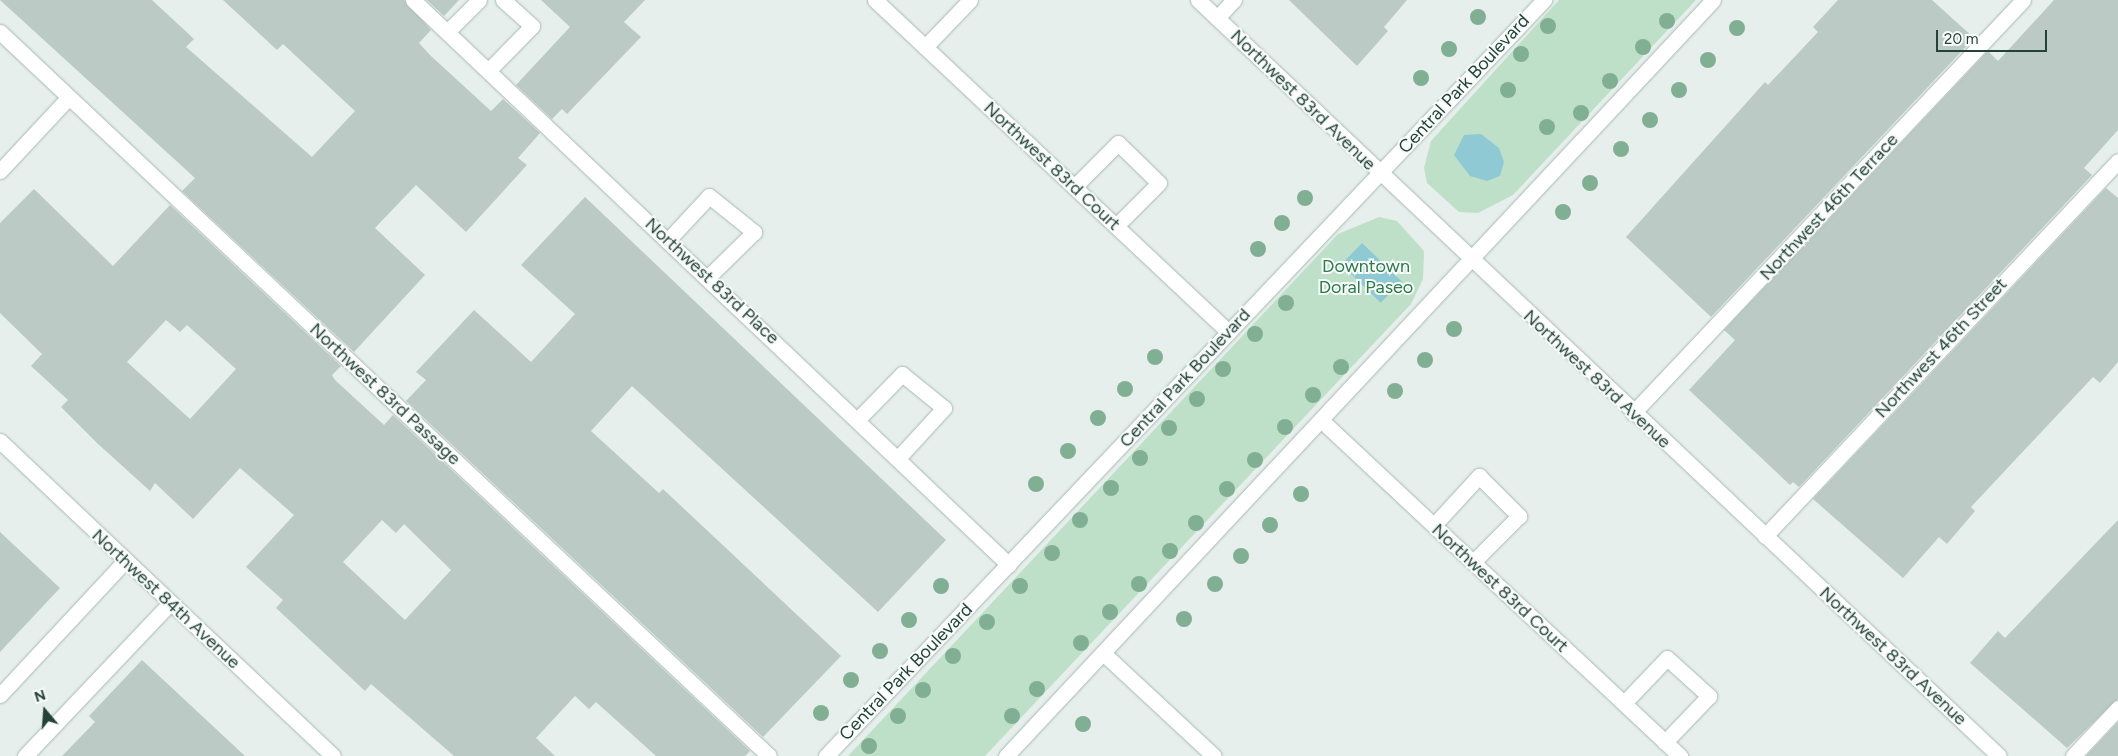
<!DOCTYPE html>
<html>
<head>
<meta charset="utf-8">
<style>
	body { margin:0 }
	#map { position:relative; width:2118px; height:756px; overflow:hidden; background:#e6efeb; font-family:Figtree,sans-serif }
	div>[style] { position:absolute }
	.green>* { inset:0; background:#bfe0c8 }
	.water>* { inset:0; background:#8ec9d4; transform-origin:0 0 }
	.building>* { inset:0; background:#bbcac4 }
	.roads { filter:drop-shadow(0 0 1px #a8b8b2) drop-shadow(0 0 1px #a8b8b2) }
	.lane>* { height:15px; margin:-7.5px; padding:0 7.5px; transform-origin:7.5px; border-radius:7.5px; background:#fff }
	.street>* { height:15px; margin:-7.5px; padding:0 7.5px; transform-origin:7.5px; border-radius:7.5px; background:#fff }
	.secondary>* { height:15px; margin:-7.5px; padding:0 7.5px; transform-origin:7.5px; border-radius:7.5px; background:#fff }
	.trees>* { width:16px; height:16px; margin:-8px; border-radius:50%; background:#80af93 }
	span { translate:-50% -50%; white-space:nowrap; text-align:center; line-height:1.15; -webkit-text-stroke:4px #f7fbf9; paint-order:stroke }
	.street-label { font-size:18px; color:#24423a }
	.park-label { font-size:18px; color:#2d7a4b }
	.north { position:absolute; left:20px; top:686px; width:50px; height:50px; -webkit-text-stroke:4px #f7fbf9; paint-order:stroke; rotate:342deg; font-size:14px; font-weight:700; line-height:20px; text-align:center; color:#24423a }
	.north::after { content:''; display:block; margin:auto; width:18px; height:22px; background:#24423a; clip-path:polygon(50% 0,100% 100%,50% 72%,0 100%) }
	.scale { position:absolute; left:1936px; top:30px; width:111px; height:22px; box-sizing:border-box; border:2px solid #24423a; border-top:0; padding-left:6px; font-size:15px; line-height:18px; white-space:nowrap; color:#24423a; -webkit-text-stroke:4px #f7fbf9; paint-order:stroke }
</style>
</head>
<body>
<div id="map">
	<div class="green">
		<i style="clip-path:polygon(1559px 0,1696px 0,1513px 195px,1478px 213px,1459px 212px,1427px 183px,1424px 168px,1431px 141px)"></i>
		<i style="clip-path:polygon(1379px 217px,1397px 221px,1424px 251px,1423px 279px,1411px 304px,985px 756px,848px 756px,1338px 234px)"></i>
	</div>
	<div class="water">
		<i style="clip-path:polygon(1481px 134px,1499px 148px,1504px 162px,1500px 176px,1487px 181px,1470px 176px,1454px 155px,1464px 135px)"></i>
		<i style="left:1362px;top:243px;width:55px;height:30px;rotate:44deg"></i>
	</div>
	<div class="building">
		<i style="clip-path:polygon(0 0,152px 0,194px 39px,186px 47px,312px 157px,355px 111px,283px 44px,277px 50px,223px 0,404px 0,431px 30px,419px 43px,431px 56px,491px 111px,503px 99px,540px 133px,518px 158px,527px 165px,466px 232px,416px 185px,375px 228px,425px 275px,354px 352px,182px 191px,195px 178px)"></i>
		<i style="clip-path:polygon(427px 0,459px 0,444px 16px)"></i>
		<i style="clip-path:polygon(541px 0,645px 0,624px 22px,641px 37px,567px 114px,562px 109px,552px 119px,516px 85px,570px 27px)"></i>
		<i style="clip-path:polygon(1289px 0,1407px 0,1384px 27px,1388px 31px,1357px 66px)"></i>
		<i style="clip-path:polygon(1838px 0,1932px 0,1974px 38px,1711px 317px,1626px 237px,1765px 82px,1768px 85px,1818px 32px,1813px 27px)"></i>
		<i style="clip-path:polygon(2054px 0,2118px 0,2118px 130px,2084px 168px,2092px 175px,1799px 487px,1793px 482px,1790px 485px,1689px 390px,1735px 340px,1724px 330px,1988px 51px,1998px 61px)"></i>
		<i style="clip-path:polygon(2106px 188px,2118px 198px,2118px 362px,2100px 383px,2093px 377px,1971px 507px,1975px 511px,1947px 544px,1939px 537px,1903px 578px,1813px 499px)"></i>
		<i style="clip-path:polygon(evenodd,34px 189px,113px 266px,170px 205px,341px 366px,332px 375px,335px 380px,384px 425px,393px 415px,750px 751px,745px 756px,656px 756px,596px 702px,589px 709px,575px 696px,536px 738px,555px 756px,454px 756px,371px 684px,365px 691px,276px 608px,283px 600px,246px 567px,294px 515px,240px 468px,193px 519px,155px 483px,150px 491px,97px 443px,61px 407px,68px 400px,31px 366px,42px 354px,0 313px,0 223px,34px 189px,166px 320px,180px 332px,187px 325px,236px 369px,190px 419px,127px 362px,166px 320px,34px 189px,382px 520px,396px 533px,404px 524px,451px 570px,405px 620px,343px 562px,382px 520px)"></i>
		<i style="clip-path:polygon(585px 197px,946px 540px,878px 612px,632px 386px,591px 431px,659px 493px,663px 489px,841px 656px,763px 737px,406px 401px,426px 380px,416px 372px,474px 310px,531px 362px,575px 314px,521px 265px)"></i>
		<i style="clip-path:polygon(2118px 520px,2118px 699px,2067px 748px,1970px 663px,1998px 631px,2005px 638px)"></i>
		<i style="clip-path:polygon(0 532px,60px 588px,0 652px)"></i>
		<i style="clip-path:polygon(142px 660px,245px 756px,62px 756px,95px 722px,89px 716px)"></i>
		<i style="clip-path:polygon(2118px 722px,2118px 756px,2086px 756px)"></i>
	</div>
	<div class="roads">
		<div class="lane">
			<i style="left:413px;top:0;width:821px;rotate:43.47deg"></i>
			<i style="left:875px;top:0;width:485px;rotate:43.2deg"></i>
			<i style="left:1217px;top:18px;width:25px;rotate:-47deg"></i>
			<i style="left:0;top:32px;width:1056px;rotate:43.27deg"></i>
			<i style="left:447px;top:32px;width:45px;rotate:-45deg"></i>
			<i style="left:925px;top:47px;width:65px;rotate:-46.2deg"></i>
			<i style="left:488px;top:71px;width:63px;rotate:-45.6deg"></i>
			<i style="left:532px;top:26px;width:39px;rotate:-138deg"></i>
			<i style="left:0;top:171px;width:101px;rotate:-47deg"></i>
			<i style="left:1074px;top:187px;width:62px;rotate:-45deg"></i>
			<i style="left:1118px;top:143px;width:57px;rotate:44.3deg"></i>
			<i style="left:1159px;top:183px;width:61px;rotate:135deg"></i>
			<i style="left:668px;top:240px;width:60px;rotate:-47deg"></i>
			<i style="left:709px;top:196px;width:58px;rotate:38.7deg"></i>
			<i style="left:754px;top:232px;width:64px;rotate:135.6deg"></i>
			<i style="left:1633px;top:413px;width:568px;rotate:-46.64deg"></i>
			<i style="left:858px;top:419px;width:63px;rotate:-45.6deg"></i>
			<i style="left:902px;top:374px;width:54px;rotate:39deg"></i>
			<i style="left:944px;top:408px;width:68px;rotate:132.6deg"></i>
			<i style="left:1321px;top:420px;width:492px;rotate:43.1deg"></i>
			<i style="left:1434px;top:525px;width:67px;rotate:-47.4deg"></i>
			<i style="left:1479px;top:476px;width:57px;rotate:45deg"></i>
			<i style="left:1519px;top:516px;width:65px;rotate:135deg"></i>
			<i style="left:1765px;top:536px;width:515px;rotate:-46.73deg"></i>
			<i style="left:1103px;top:653px;width:151px;rotate:42.9deg"></i>
			<i style="left:0;top:695px;width:183px;rotate:-47deg"></i>
			<i style="left:1624px;top:703px;width:62px;rotate:-46.3deg"></i>
			<i style="left:1667px;top:658px;width:57px;rotate:42.1deg"></i>
			<i style="left:1709px;top:696px;width:64px;rotate:133.7deg"></i>
			<i style="left:25px;top:756px;width:211px;rotate:-46.5deg"></i>
			<i style="left:2073px;top:756px;width:66px;rotate:-46.8deg"></i>
		</div>
		<div class="street">
			<i style="left:1198px;top:0;width:1101px;rotate:43.34deg"></i>
			<i style="left:826px;top:756px;width:1043px;rotate:-46.48deg"></i>
			<i style="left:1006px;top:756px;width:1035px;rotate:-46.92deg"></i>
		</div>
		<div class="secondary">
			<i style="left:0;top:441px;width:458px;rotate:43.4deg"></i>
		</div>
	</div>
	<div class="trees">
		<i style="left:1478px;top:17px"></i>
		<i style="left:1667px;top:21px"></i>
		<i style="left:1548px;top:26px"></i>
		<i style="left:1737px;top:28px"></i>
		<i style="left:1643px;top:47px"></i>
		<i style="left:1449px;top:49px"></i>
		<i style="left:1521px;top:54px"></i>
		<i style="left:1708px;top:60px"></i>
		<i style="left:1421px;top:78px"></i>
		<i style="left:1610px;top:81px"></i>
		<i style="left:1508px;top:90px"></i>
		<i style="left:1679px;top:90px"></i>
		<i style="left:1581px;top:113px"></i>
		<i style="left:1650px;top:120px"></i>
		<i style="left:1547px;top:127px"></i>
		<i style="left:1621px;top:149px"></i>
		<i style="left:1590px;top:183px"></i>
		<i style="left:1305px;top:198px"></i>
		<i style="left:1563px;top:212px"></i>
		<i style="left:1282px;top:223px"></i>
		<i style="left:1258px;top:249px"></i>
		<i style="left:1286px;top:303px"></i>
		<i style="left:1454px;top:329px"></i>
		<i style="left:1255px;top:334px"></i>
		<i style="left:1155px;top:357px"></i>
		<i style="left:1425px;top:360px"></i>
		<i style="left:1341px;top:367px"></i>
		<i style="left:1223px;top:369px"></i>
		<i style="left:1125px;top:389px"></i>
		<i style="left:1395px;top:391px"></i>
		<i style="left:1313px;top:395px"></i>
		<i style="left:1197px;top:399px"></i>
		<i style="left:1098px;top:418px"></i>
		<i style="left:1285px;top:427px"></i>
		<i style="left:1169px;top:428px"></i>
		<i style="left:1068px;top:451px"></i>
		<i style="left:1140px;top:458px"></i>
		<i style="left:1255px;top:460px"></i>
		<i style="left:1036px;top:484px"></i>
		<i style="left:1111px;top:488px"></i>
		<i style="left:1227px;top:489px"></i>
		<i style="left:1301px;top:494px"></i>
		<i style="left:1080px;top:520px"></i>
		<i style="left:1196px;top:523px"></i>
		<i style="left:1270px;top:525px"></i>
		<i style="left:1170px;top:551px"></i>
		<i style="left:1052px;top:553px"></i>
		<i style="left:1241px;top:556px"></i>
		<i style="left:1139px;top:584px"></i>
		<i style="left:1215px;top:584px"></i>
		<i style="left:941px;top:586px"></i>
		<i style="left:1020px;top:586px"></i>
		<i style="left:1110px;top:612px"></i>
		<i style="left:1184px;top:619px"></i>
		<i style="left:909px;top:620px"></i>
		<i style="left:987px;top:622px"></i>
		<i style="left:1081px;top:643px"></i>
		<i style="left:880px;top:651px"></i>
		<i style="left:953px;top:656px"></i>
		<i style="left:851px;top:680px"></i>
		<i style="left:1037px;top:689px"></i>
		<i style="left:923px;top:690px"></i>
		<i style="left:821px;top:713px"></i>
		<i style="left:898px;top:716px"></i>
		<i style="left:1012px;top:716px"></i>
		<i style="left:1083px;top:724px"></i>
		<i style="left:869px;top:746px"></i>
	</div>
	<div class="street-label">
		<span style="left:1464px;top:84px;rotate:-47deg">Central Park Boulevard</span>
		<span style="left:1303px;top:100px;rotate:44deg">Northwest 83rd Avenue</span>
		<span style="left:1052px;top:166px;rotate:43deg">Northwest 83rd Court</span>
		<span style="left:1829px;top:207px;rotate:-47deg">Northwest 46th Terrace</span>
		<span style="left:712px;top:281px;rotate:43deg">Northwest 83rd Place</span>
		<span style="left:1941px;top:348px;rotate:-47deg">Northwest 46th Street</span>
		<span style="left:1185px;top:378px;rotate:-47deg">Central Park Boulevard</span>
		<span style="left:1597px;top:379px;rotate:43deg">Northwest 83rd Avenue</span>
		<span style="left:385px;top:394px;rotate:43deg">Northwest 83rd Passage</span>
		<span style="left:1500px;top:588px;rotate:43deg">Northwest 83rd Court</span>
		<span style="left:166px;top:599px;rotate:43deg">Northwest 84th Avenue</span>
		<span style="left:1893px;top:656px;rotate:43deg">Northwest 83rd Avenue</span>
		<span style="left:906px;top:672px;rotate:-46deg">Central Park Boulevard</span>
	</div>
	<div class="park-label">
		<span style="left:1366px;top:277px">Downtown<br>Doral Paseo</span>
	</div>
	<div class="north">N</div>
	<div class="scale">20 m</div>
</div>
</body>
</html>
